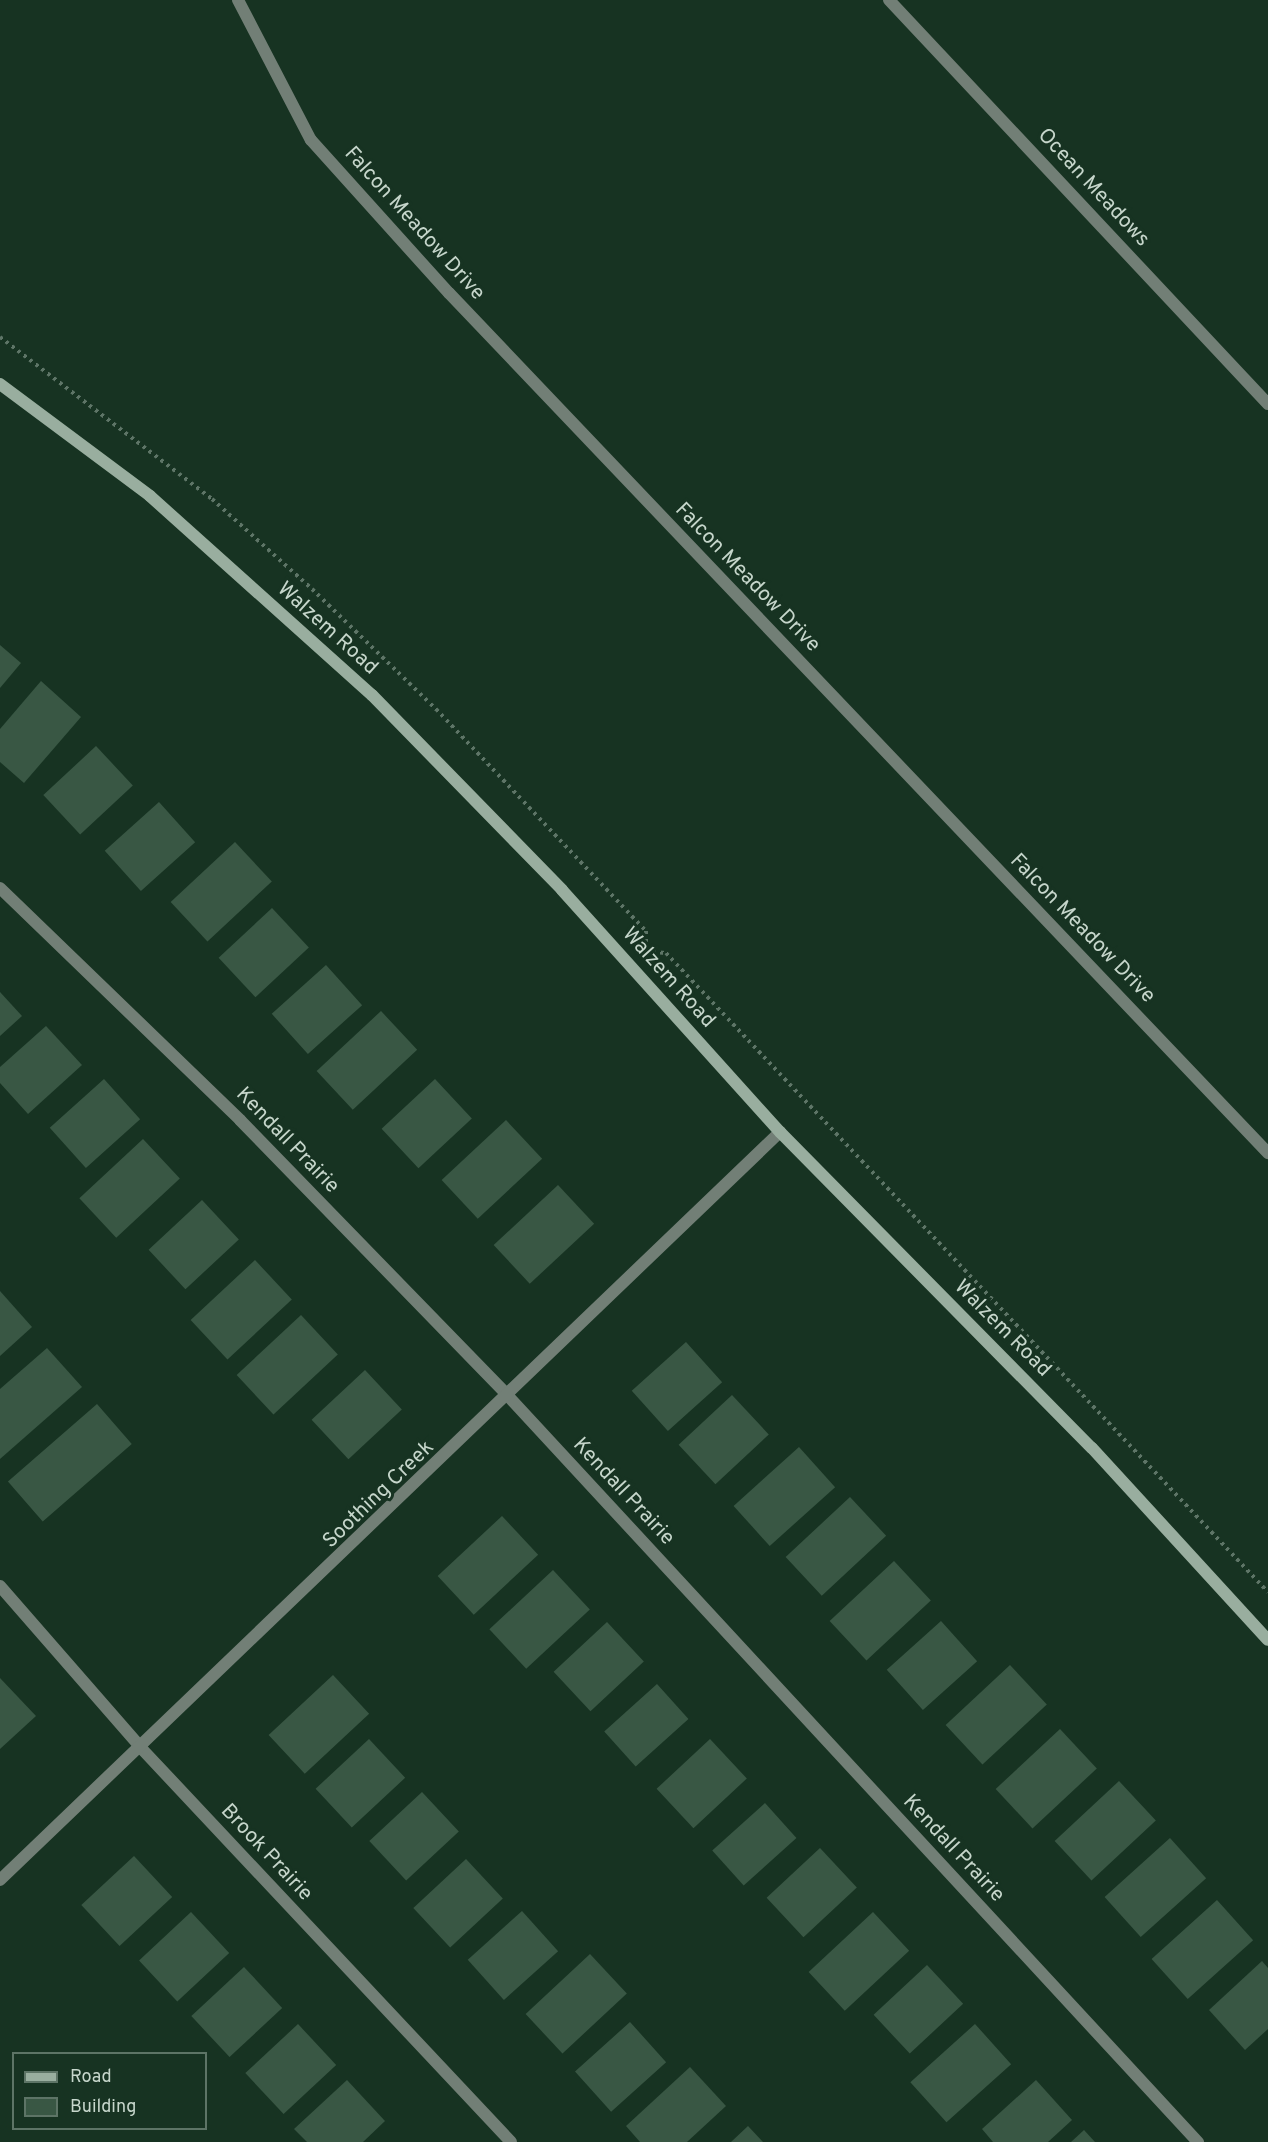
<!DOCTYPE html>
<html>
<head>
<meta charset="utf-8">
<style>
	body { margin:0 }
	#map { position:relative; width:1268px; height:2142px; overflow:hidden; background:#173322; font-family:Overpass,sans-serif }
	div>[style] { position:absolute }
	.building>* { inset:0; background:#395744; transform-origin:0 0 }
	.path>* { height:4px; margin-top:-2px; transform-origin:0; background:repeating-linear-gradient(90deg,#5e7567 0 3px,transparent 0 7.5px) }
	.street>* { height:12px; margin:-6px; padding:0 6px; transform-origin:6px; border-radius:6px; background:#727f76 }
	.secondary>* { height:12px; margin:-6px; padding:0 6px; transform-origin:6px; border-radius:6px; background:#99ae9f }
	span { translate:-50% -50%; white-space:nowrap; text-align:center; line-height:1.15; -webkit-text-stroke:6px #173322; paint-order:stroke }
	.street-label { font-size:21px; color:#c6d6cb }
	.legend { position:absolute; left:12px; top:2052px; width:195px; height:78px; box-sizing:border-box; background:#173322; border:2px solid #5d7466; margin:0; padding:8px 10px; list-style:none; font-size:18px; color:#c6d6cb }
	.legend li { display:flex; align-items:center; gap:12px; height:30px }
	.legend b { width:30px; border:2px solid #5d7466 }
</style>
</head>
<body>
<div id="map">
	<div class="building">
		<i style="clip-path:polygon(0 645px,21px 663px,0 688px)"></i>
		<i style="clip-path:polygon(41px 681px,81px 717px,24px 783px,0 762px,0 729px)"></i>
		<i style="left:96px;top:746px;width:54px;height:72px;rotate:47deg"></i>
		<i style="left:159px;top:802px;width:54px;height:73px;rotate:48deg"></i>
		<i style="left:235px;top:842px;width:54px;height:88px;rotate:47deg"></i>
		<i style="left:272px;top:908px;width:54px;height:73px;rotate:47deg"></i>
		<i style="left:326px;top:965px;width:54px;height:73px;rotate:48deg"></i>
		<i style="clip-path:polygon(0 992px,22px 1016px,0 1036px)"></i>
		<i style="left:381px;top:1011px;width:53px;height:88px;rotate:47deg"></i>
		<i style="clip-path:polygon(46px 1026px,82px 1065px,28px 1114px,0 1083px,0 1067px)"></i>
		<i style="left:104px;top:1079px;width:54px;height:73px;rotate:48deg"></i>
		<i style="left:435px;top:1079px;width:54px;height:73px;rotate:47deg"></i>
		<i style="left:506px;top:1120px;width:53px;height:88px;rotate:47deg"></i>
		<i style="left:143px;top:1139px;width:54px;height:87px;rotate:47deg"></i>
		<i style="left:558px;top:1185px;width:53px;height:88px;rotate:47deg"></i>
		<i style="left:202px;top:1200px;width:54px;height:73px;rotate:47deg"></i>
		<i style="left:255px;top:1260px;width:54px;height:88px;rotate:47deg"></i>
		<i style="clip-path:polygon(0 1291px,32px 1327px,0 1356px)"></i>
		<i style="left:301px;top:1315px;width:54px;height:88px;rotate:47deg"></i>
		<i style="left:686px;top:1342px;width:54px;height:73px;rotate:48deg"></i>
		<i style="clip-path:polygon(47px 1348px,82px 1387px,0 1459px,0 1389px)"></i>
		<i style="left:365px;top:1370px;width:54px;height:73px;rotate:47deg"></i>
		<i style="left:732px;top:1395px;width:54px;height:73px;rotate:47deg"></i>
		<i style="left:97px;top:1404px;width:53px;height:118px;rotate:49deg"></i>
		<i style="left:799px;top:1447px;width:54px;height:88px;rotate:48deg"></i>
		<i style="left:850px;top:1497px;width:53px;height:88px;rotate:47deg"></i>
		<i style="left:502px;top:1516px;width:53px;height:88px;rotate:47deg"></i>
		<i style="left:894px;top:1561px;width:54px;height:88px;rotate:47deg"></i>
		<i style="left:553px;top:1570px;width:54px;height:87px;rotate:47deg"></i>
		<i style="left:941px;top:1621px;width:54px;height:73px;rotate:48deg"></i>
		<i style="left:607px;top:1622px;width:54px;height:73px;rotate:47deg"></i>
		<i style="left:1010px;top:1665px;width:54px;height:88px;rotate:47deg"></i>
		<i style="left:333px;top:1675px;width:53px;height:88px;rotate:47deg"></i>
		<i style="clip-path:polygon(0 1678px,36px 1716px,0 1749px)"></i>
		<i style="left:657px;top:1684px;width:47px;height:71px;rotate:48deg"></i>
		<i style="left:1060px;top:1729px;width:54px;height:88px;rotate:47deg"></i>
		<i style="left:369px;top:1739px;width:53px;height:73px;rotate:47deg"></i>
		<i style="left:710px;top:1739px;width:54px;height:73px;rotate:47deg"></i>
		<i style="left:1119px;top:1781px;width:54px;height:88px;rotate:47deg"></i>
		<i style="left:422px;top:1792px;width:54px;height:72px;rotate:47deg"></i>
		<i style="left:765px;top:1803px;width:47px;height:71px;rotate:48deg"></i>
		<i style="left:1170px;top:1838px;width:54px;height:88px;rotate:48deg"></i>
		<i style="left:820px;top:1848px;width:54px;height:73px;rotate:47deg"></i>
		<i style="left:134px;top:1856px;width:56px;height:72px;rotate:47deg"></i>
		<i style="left:466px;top:1859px;width:54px;height:72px;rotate:47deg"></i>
		<i style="left:1217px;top:1900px;width:54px;height:88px;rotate:48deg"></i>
		<i style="left:522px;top:1911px;width:54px;height:73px;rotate:48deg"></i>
		<i style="left:191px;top:1912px;width:56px;height:71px;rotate:47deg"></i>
		<i style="left:873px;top:1912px;width:53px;height:88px;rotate:47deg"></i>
		<i style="left:590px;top:1954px;width:54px;height:88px;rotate:47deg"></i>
		<i style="clip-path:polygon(1262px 1961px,1268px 1968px,1268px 2029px,1245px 2050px,1209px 2010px)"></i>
		<i style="left:927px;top:1965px;width:53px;height:73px;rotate:47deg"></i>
		<i style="left:244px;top:1967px;width:56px;height:72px;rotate:47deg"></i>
		<i style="left:630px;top:2022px;width:54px;height:74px;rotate:48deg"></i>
		<i style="left:298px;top:2024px;width:56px;height:72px;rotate:47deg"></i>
		<i style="left:975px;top:2024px;width:54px;height:87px;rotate:48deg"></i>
		<i style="clip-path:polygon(690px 2067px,726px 2106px,687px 2142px,640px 2142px,626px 2126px)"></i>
		<i style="clip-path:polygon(347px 2080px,385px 2121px,363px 2142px,307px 2142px,294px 2129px)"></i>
		<i style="clip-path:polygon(1036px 2080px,1072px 2120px,1048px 2142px,993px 2142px,982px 2129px)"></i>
		<i style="clip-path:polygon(748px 2126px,763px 2142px,731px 2142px)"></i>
		<i style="clip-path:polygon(1084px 2130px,1095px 2142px,1071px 2142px)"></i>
	</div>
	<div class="path">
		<i style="left:0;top:337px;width:267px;rotate:37.4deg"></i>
		<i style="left:212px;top:499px;width:135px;rotate:42deg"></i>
		<i style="left:312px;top:589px;width:173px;rotate:44.1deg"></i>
		<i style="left:436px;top:709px;width:306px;rotate:46.6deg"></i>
		<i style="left:646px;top:931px;width:13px;rotate:90deg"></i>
		<i style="left:653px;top:952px;width:13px;rotate:4deg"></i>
		<i style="left:666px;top:953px;width:878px;rotate:46.71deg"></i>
	</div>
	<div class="street">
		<i style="left:238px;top:0;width:158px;rotate:62.5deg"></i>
		<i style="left:311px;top:140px;width:206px;rotate:48deg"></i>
		<i style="left:449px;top:293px;width:1188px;rotate:46.4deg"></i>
		<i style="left:889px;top:0;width:554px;rotate:46.83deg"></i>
		<i style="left:0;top:888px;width:334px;rotate:44deg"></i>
		<i style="left:240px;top:1120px;width:386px;rotate:45.8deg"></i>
		<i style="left:509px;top:1397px;width:1015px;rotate:47.24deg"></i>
		<i style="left:0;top:1586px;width:216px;rotate:48.9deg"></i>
		<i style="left:142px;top:1749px;width:539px;rotate:46.8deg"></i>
		<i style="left:0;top:1880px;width:1081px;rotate:-43.8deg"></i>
	</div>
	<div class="secondary">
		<i style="left:0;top:384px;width:187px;rotate:36.7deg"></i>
		<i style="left:150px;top:496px;width:298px;rotate:41.9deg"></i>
		<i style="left:372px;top:695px;width:272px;rotate:45.7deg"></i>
		<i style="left:562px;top:890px;width:326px;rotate:48deg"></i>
		<i style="left:780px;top:1132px;width:444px;rotate:45.4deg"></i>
		<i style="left:1092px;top:1448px;width:260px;rotate:47.5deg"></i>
	</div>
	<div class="street-label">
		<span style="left:1093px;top:188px;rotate:47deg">Ocean Meadows</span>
		<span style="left:414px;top:224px;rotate:48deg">Falcon Meadow Drive</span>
		<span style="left:747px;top:578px;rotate:46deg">Falcon Meadow Drive</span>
		<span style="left:327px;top:629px;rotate:42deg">Walzem Road</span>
		<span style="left:1082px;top:929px;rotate:46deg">Falcon Meadow Drive</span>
		<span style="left:668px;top:978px;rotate:48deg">Walzem Road</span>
		<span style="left:287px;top:1141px;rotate:46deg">Kendall Prairie</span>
		<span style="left:1002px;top:1329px;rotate:45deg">Walzem Road</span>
		<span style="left:623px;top:1492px;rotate:47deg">Kendall Prairie</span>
		<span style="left:379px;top:1495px;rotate:-44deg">Soothing Creek</span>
		<span style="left:953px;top:1849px;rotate:47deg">Kendall Prairie</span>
		<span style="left:266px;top:1853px;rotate:47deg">Brook Prairie</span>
	</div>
	<ul class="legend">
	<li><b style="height:8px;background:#99ae9f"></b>Road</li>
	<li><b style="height:16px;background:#395744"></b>Building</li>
	</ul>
</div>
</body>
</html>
